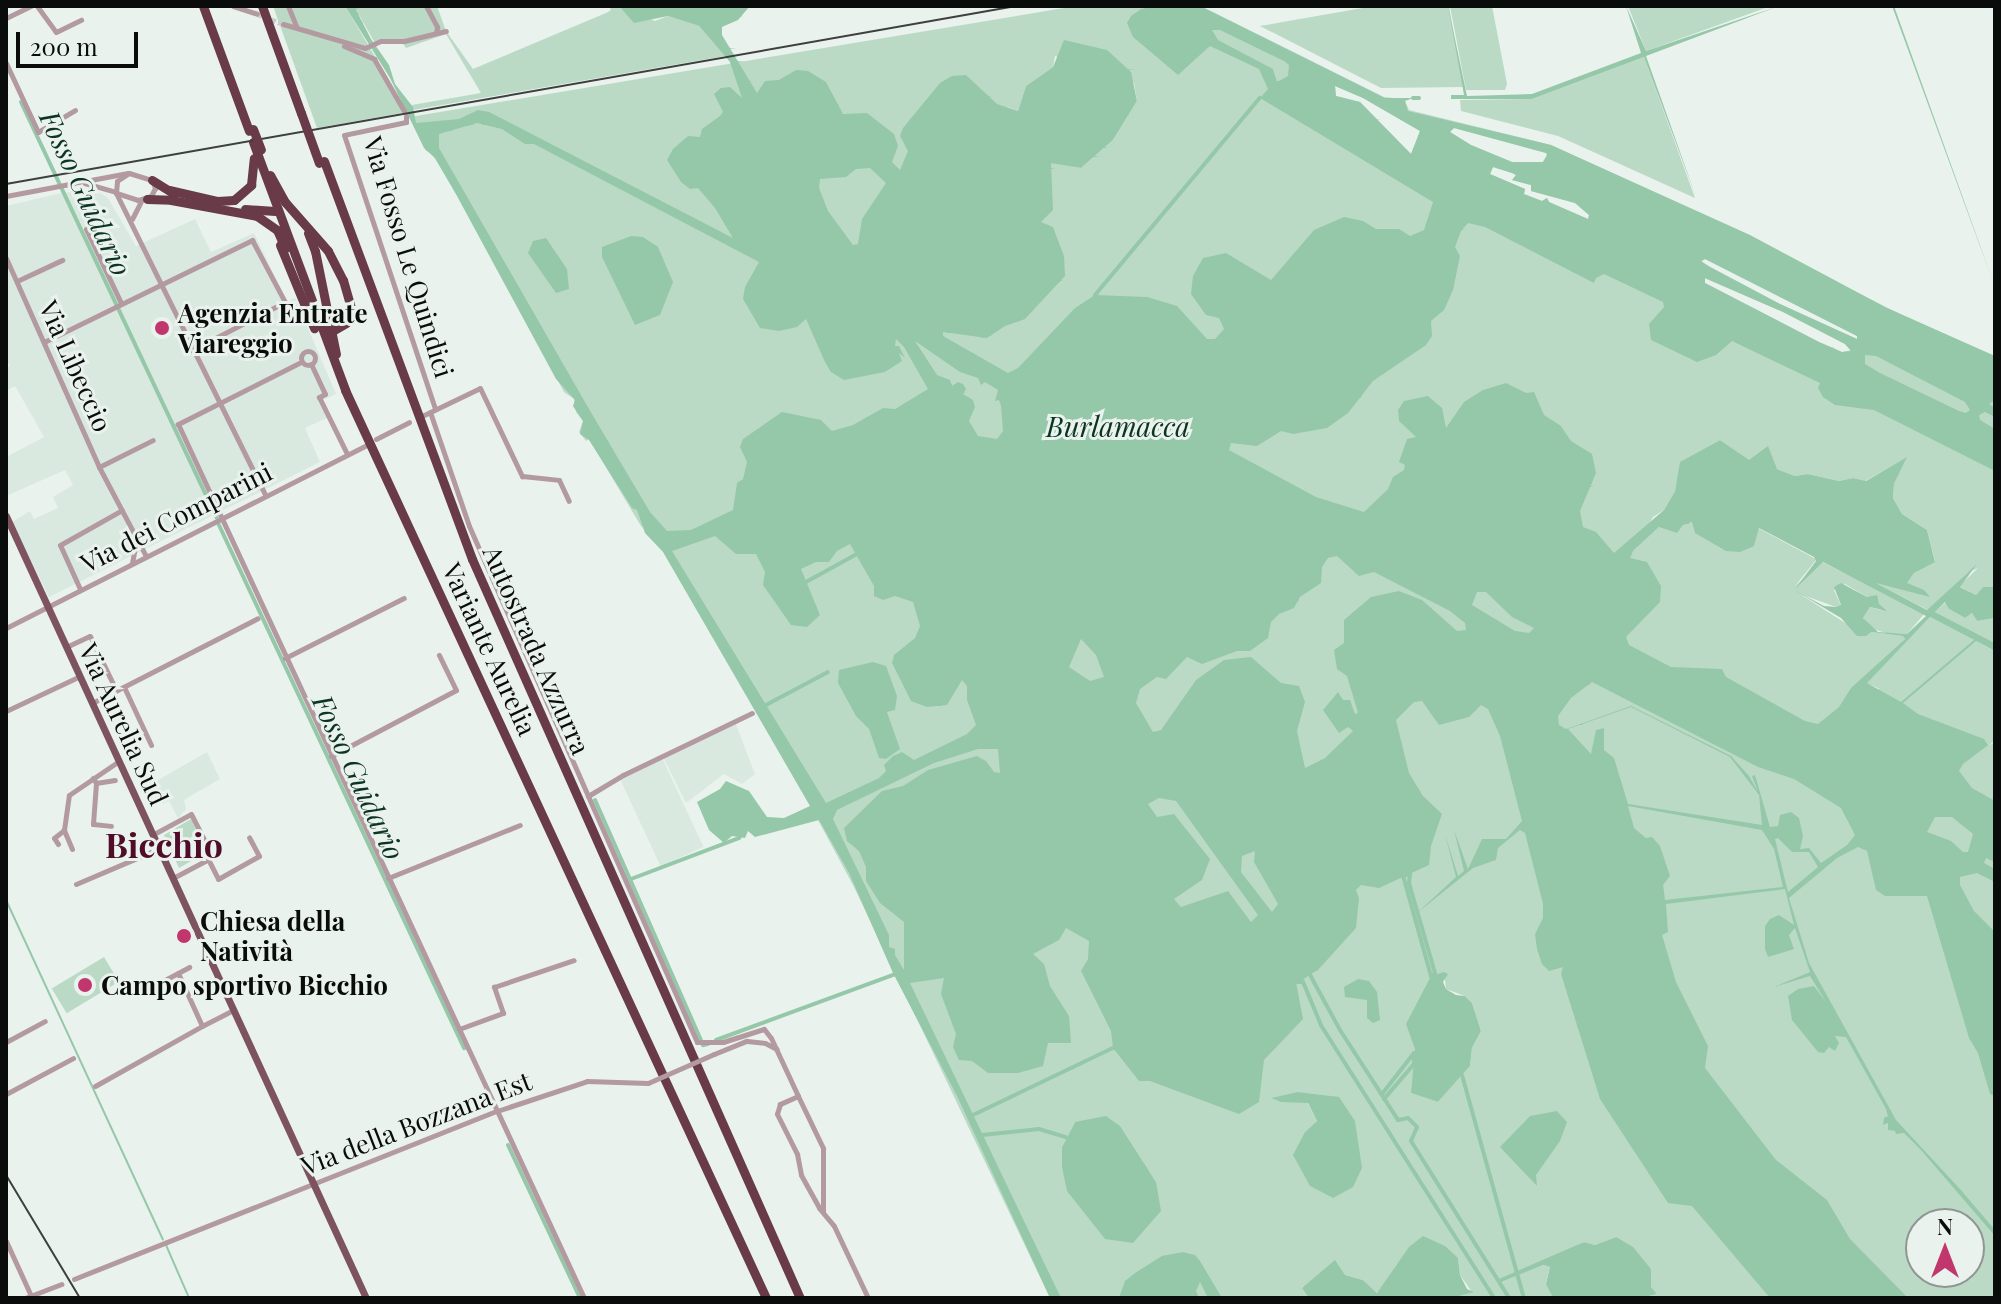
<!DOCTYPE html>
<html>
<head>
<meta charset="utf-8">
<style>
	body { margin:0 }
	#map { position:relative; width:2001px; height:1304px; overflow:hidden; background:#eaf2ed; font-family:"Playfair Display",serif }
	div>[style] { position:absolute }
	.built>* { inset:0; background:#dae9df; transform-origin:0 0 }
	.green>* { inset:0; background:#badac6; transform-origin:0 0 }
	.water>* { inset:0; background:#95c8a9 }
	.stream>* { height:2px; margin:-1px; padding:0 1px; transform-origin:1px; border-radius:1px; background:#95c8a9 }
	.canal>* { height:4px; margin:-2px; padding:0 2px; transform-origin:2px; border-radius:2px; background:#95c8a9 }
	.minor-tunnel>* { height:5px; margin-top:-2.5px; transform-origin:0; background:repeating-linear-gradient(90deg,#c8d0cb 0 5px,transparent 0 7.5px) }
	.minor>* { height:5px; margin:-2.5px; padding:0 2.5px; transform-origin:2.5px; border-radius:2.5px; background:#b39aa0 }
	.minor>.ring { margin:-2.5px; padding:0; box-sizing:content-box; background:none; border:5px solid #b39aa0; border-radius:50% }
	.major>* { height:7px; margin:-3.5px; padding:0 3.5px; transform-origin:3.5px; border-radius:3.5px; background:#7d535f }
	.highway>* { height:9px; margin:-4.5px; padding:0 4.5px; transform-origin:4.5px; border-radius:4.5px; background:#693a48 }
	.rail>* { height:2px; margin:-1px; padding:0 1px; transform-origin:1px; border-radius:1px; background:#3d403e }
	.minor-bridge>* { height:5px; margin:-2.5px; padding:0 2.5px; transform-origin:2.5px; border-radius:2.5px; background:#b39aa0 }
	.highway-bridge>* { height:9px; margin:-4.5px; padding:0 4.5px; transform-origin:4.5px; border-radius:4.5px; background:#693a48 }
	.dots>* { width:22px; height:22px; translate:-50% -50%; box-sizing:border-box; border:4px solid #eaf2ed; border-radius:50% }
	span { translate:-50% -50%; white-space:nowrap; text-align:center; line-height:1.15; -webkit-text-stroke:6px #eaf2ed; paint-order:stroke }
	.street-label { font-size:26px; color:#0a0c0b }
	.poi-label { font-size:26px; color:#0a0c0b; font-weight:700 }
	.left { translate:0 -50%; text-align:left }
	.water-label { font-size:28px; color:#0b3520; font-style:italic }
	.district-label { font-size:34px; color:#500d29; font-weight:700 }
	.frame { position:absolute; inset:0; border:8px solid #0a0c0b; pointer-events:none }
	.north { position:absolute; left:1905px; top:1208px; width:80px; height:80px; box-sizing:border-box; background:#eaf2ed; border:2px solid #909693; border-radius:50%; rotate:0deg; font-size:22px; font-weight:700; line-height:32px; text-align:center; color:#0a0c0b }
	.north::after { content:''; display:block; margin:auto; width:28px; height:36px; background:#c1366d; clip-path:polygon(50% 0,100% 100%,50% 72%,0 100%) }
	.scale { position:absolute; left:16px; top:32px; width:122px; height:36px; box-sizing:border-box; border:4px solid #0a0c0b; border-top:0; padding-left:10px; font-size:24px; line-height:28px; white-space:nowrap; color:#0a0c0b; -webkit-text-stroke:6px #eaf2ed; paint-order:stroke }
</style>
</head>
<body>
<div id="map">
	<div class="built">
		<i style="clip-path:polygon(96px 190px,108px 198px,136px 246px,195px 219px,211px 252px,254px 233px,287px 302px,295px 298px,336px 394px,321px 401px,327px 418px,305px 428px,320px 462px,49px 597px,12px 522px,30px 511px,34px 519px,58px 508px,53px 497px,73px 485px,65px 470px,6px 496px,6px 457px,44px 437px,15px 386px,6px 391px,6px 369px,10px 366px,6px 359px,6px 206px,61px 193px)"></i>
		<i style="clip-path:polygon(735px 722px,755px 774px,742px 784px,724px 774px,686px 803px,663px 757px)"></i>
		<i style="clip-path:polygon(207px 752px,220px 779px,184px 800px,186px 809px,178px 818px,169px 801px,163px 804px,153px 783px)"></i>
		<i style="left:662px;top:758px;width:98px;height:47px;rotate:65deg"></i>
	</div>
	<div class="green">
		<i style="clip-path:polygon(273px 6px,345px 6px,408px 112px,317px 128px)"></i>
		<i style="clip-path:polygon(354px 6px,437px 6px,446px 31px,473px 69px,606px 13px,611px 10px,609px 6px,619px 6px,655px 21px,668px 16px,699px 26px,725px 56px,413px 110px,412px 105px,481px 93px,446px 34px,406px 48px,401px 41px,375px 43px)"></i>
		<i style="clip-path:polygon(evenodd,1076px 6px,1201px 6px,1384px 97px,1404px 99px,1409px 110px,1551px 145px,1712px 219px,1941px 335px,1995px 356px,1995px 587px,1983px 587px,1976px 595px,1959px 586px,1978px 568px,1967px 573px,1928px 610px,1872px 581px,1929px 596px,1906px 584px,1914px 573px,1935px 561px,1927px 530px,1902px 514px,1893px 498px,1894px 484px,1906px 458px,1865px 481px,1853px 478px,1839px 481px,1808px 474px,1795px 476px,1777px 469px,1761px 455px,1749px 461px,1720px 440px,1681px 462px,1675px 491px,1664px 510px,1653px 517px,1633px 551px,1659px 527px,1693px 522px,1754px 546px,1758px 528px,1814px 558px,1816px 560px,1795px 586px,1822px 562px,1925px 613px,1907px 634px,1886px 633px,1870px 628px,1863px 618px,1870px 607px,1881px 610px,1879px 604px,1845px 584px,1834px 590px,1841px 606px,1836px 607px,1800px 594px,1853px 628px,1871px 632px,1904px 636px,1905px 639px,1852px 688px,1880px 689px,1866px 683px,1930px 617px,1995px 651px,1995px 740px,1988px 746px,1995px 742px,1995px 1298px,1641px 1298px,1657px 1294px,1651px 1287px,1651px 1269px,1616px 1237px,1595px 1245px,1584px 1242px,1501px 1282px,1542px 1265px,1550px 1267px,1546px 1283px,1553px 1298px,1452px 1298px,1472px 1292px,1460px 1275px,1458px 1258px,1397px 1264px,1388px 1281px,1377px 1293px,1363px 1280px,1345px 1275px,1302px 1287px,1309px 1298px,1050px 1298px,854px 887px,790px 768px,660px 545px,641px 526px,589px 439px,586px 441px,579px 432px,583px 421px,576px 412px,574px 399px,564px 392px,457px 195px,431px 152px,426px 151px,410px 117px,1076px 6px,1055px 56px,1134px 83px,1137px 101px,1113px 140px,1081px 168px,1058px 163px,1007px 107px,1018px 111px,1026px 86px,1053px 67px,1055px 56px,1076px 6px,1335px 86px,1363px 98px,1420px 131px,1411px 154px,1360px 102px,1336px 96px,1335px 86px,1076px 6px,1454px 128px,1546px 153px,1547px 155px,1543px 162px,1512px 162px,1471px 145px,1450px 132px,1454px 128px,1076px 6px,1493px 167px,1512px 173px,1516px 175px,1512px 180px,1531px 185px,1531px 191px,1575px 203px,1589px 215px,1588px 219px,1549px 202px,1547px 198px,1542px 201px,1524px 194px,1525px 189px,1490px 174px,1493px 167px,1076px 6px,1705px 259px,1857px 336px,1857px 339px,1780px 304px,1701px 262px,1705px 259px,1076px 6px,1704px 278px,1783px 312px,1845px 344px,1851px 350px,1842px 352px,1819px 342px,1705px 283px,1704px 278px,1076px 6px,1444px 972px,1446px 989px,1465px 996px,1472px 1003px,1481px 1031px,1472px 1048px,1470px 1066px,1438px 1102px,1412px 1093px,1415px 1049px,1444px 972px,1076px 6px,1297px 1092px,1355px 1121px,1305px 1132px,1317px 1121px,1307px 1102px,1272px 1098px,1297px 1092px,1076px 6px,1075px 1122px,1138px 1156px,1156px 1182px,1062px 1147px,1075px 1122px,1076px 6px,1921px 1224px,1969px 1224px,1969px 1272px,1921px 1272px,1921px 1224px)"></i>
		<i style="clip-path:polygon(1374px 6px,1449px 6px,1463px 87px,1381px 88px,1260px 26px)"></i>
		<i style="clip-path:polygon(1450px 6px,1492px 6px,1507px 84px,1505px 90px,1466px 90px)"></i>
		<i style="clip-path:polygon(1628px 6px,1771px 6px,1646px 51px)"></i>
		<i style="clip-path:polygon(1644px 57px,1695px 198px,1558px 136px,1461px 111px,1460px 100px,1532px 99px)"></i>
		<i style="clip-path:polygon(1946px 602px,1949px 609px,1965px 618px,1972px 613px,1977px 621px,1995px 618px,1995px 643px,1935px 612px)"></i>
		<i style="clip-path:polygon(191px 819px,207px 852px,179px 868px,164px 835px)"></i>
		<i style="left:104px;top:957px;width:29px;height:61px;rotate:59deg"></i>
	</div>
	<div class="water">
		<i style="clip-path:polygon(evenodd,345px 6px,354px 6px,371px 39px,389px 65px,395px 84px,413px 107px,416px 123px,459px 119px,478px 110px,489px 112px,733px 238px,715px 208px,698px 188px,690px 189px,681px 182px,667px 160px,673px 149px,688px 136px,700px 137px,702px 129px,720px 116px,723px 112px,714px 94px,721px 88px,730px 87px,742px 98px,730px 62px,699px 26px,668px 16px,634px 23px,619px 6px,750px 6px,738px 20px,722px 27px,722px 35px,757px 93px,765px 81px,779px 80px,796px 70px,808px 71px,826px 82px,843px 114px,867px 113px,894px 134px,898px 146px,892px 162px,900px 170px,908px 151px,900px 136px,903px 128px,940px 83px,952px 76px,966px 75px,997px 104px,1018px 111px,1026px 86px,1053px 67px,1064px 40px,1107px 50px,1131px 72px,1137px 101px,1113px 140px,1081px 168px,1051px 163px,1053px 210px,1041px 222px,1053px 227px,1064px 256px,1065px 276px,1025px 319px,1005px 326px,987px 338px,943px 332px,943px 336px,1008px 373px,1018px 368px,1075px 308px,1095px 295px,1147px 297px,1177px 306px,1207px 339px,1215px 339px,1224px 329px,1219px 318px,1206px 315px,1191px 294px,1193px 276px,1203px 258px,1226px 253px,1271px 280px,1314px 230px,1344px 217px,1363px 221px,1376px 229px,1399px 229px,1410px 236px,1424px 230px,1433px 202px,1260px 98px,1268px 89px,1259px 69px,1210px 46px,1178px 75px,1133px 37px,1127px 23px,1131px 16px,1141px 9px,1157px 6px,1200px 6px,1385px 98px,1413px 98px,1405px 101px,1408px 111px,1551px 145px,1750px 235px,1885px 307px,1995px 356px,1995px 400px,1989px 404px,1995px 408px,1995px 417px,1985px 412px,1979px 415px,1980px 420px,1995px 429px,1995px 471px,1874px 410px,1835px 405px,1823px 397px,1818px 388px,1820px 383px,1732px 341px,1716px 355px,1697px 362px,1651px 340px,1649px 324px,1664px 307px,1663px 302px,1604px 274px,1596px 278px,1594px 283px,1485px 227px,1468px 223px,1461px 231px,1455px 247px,1460px 256px,1453px 290px,1444px 310px,1431px 321px,1432px 336px,1426px 345px,1373px 381px,1348px 413px,1327px 428px,1293px 434px,1281px 431px,1257px 446px,1231px 443px,1229px 450px,1316px 497px,1364px 512px,1388px 489px,1393px 477px,1404px 470px,1405px 465px,1399px 462px,1407px 439px,1416px 437px,1399px 421px,1398px 410px,1404px 401px,1428px 396px,1442px 408px,1446px 428px,1464px 402px,1483px 390px,1506px 383px,1526px 393px,1534px 392px,1544px 415px,1561px 426px,1571px 441px,1592px 454px,1596px 473px,1580px 511px,1583px 527px,1596px 532px,1614px 553px,1664px 510px,1675px 491px,1680px 462px,1720px 440px,1749px 460px,1768px 446px,1777px 469px,1795px 476px,1808px 474px,1839px 481px,1853px 478px,1866px 481px,1907px 457px,1894px 484px,1893px 498px,1902px 514px,1927px 530px,1935px 562px,1914px 573px,1907px 583px,1924px 590px,1930px 597px,1876px 583px,1927px 610px,1977px 564px,1960px 587px,1976px 595px,1983px 587px,1995px 587px,1995px 618px,1977px 621px,1972px 613px,1965px 618px,1949px 609px,1945px 602px,1935px 612px,1995px 643px,1995px 651px,1976px 641px,1903px 703px,1918px 714px,1984px 739px,1988px 745px,1995px 740px,1963px 764px,1959px 771px,1972px 788px,1995px 801px,1995px 862px,1986px 858px,1984px 863px,1995px 869px,1995px 882px,1977px 873px,1960px 877px,1960px 885px,1974px 911px,1995px 932px,1995px 1096px,1990px 1094px,1978px 1053px,1969px 1038px,1927px 896px,1885px 896px,1876px 890px,1867px 851px,1858px 847px,1837px 858px,1789px 898px,1809px 963px,1896px 1120px,1960px 1189px,1995px 1230px,1995px 1236px,1921px 1150px,1904px 1133px,1896px 1134px,1895px 1131px,1888px 1130px,1888px 1123px,1883px 1125px,1884px 1118px,1888px 1116px,1886px 1109px,1846px 1037px,1835px 1036px,1839px 1043px,1835px 1051px,1829px 1047px,1824px 1053px,1818px 1052px,1792px 1020px,1788px 996px,1798px 989px,1814px 986px,1826px 1002px,1810px 976px,1774px 987px,1810px 972px,1795px 928px,1789px 935px,1794px 949px,1768px 957px,1765px 949px,1765px 926px,1770px 919px,1779px 915px,1794px 925px,1785px 889px,1666px 904px,1668px 932px,1662px 935px,1676px 982px,1708px 1046px,1705px 1068px,1776px 1160px,1827px 1200px,1850px 1239px,1908px 1298px,1770px 1298px,1692px 1206px,1668px 1203px,1600px 1099px,1561px 974px,1563px 967px,1549px 971px,1542px 964px,1537px 949px,1535px 934px,1543px 918px,1543px 904px,1525px 833px,1520px 830px,1498px 848px,1496px 860px,1473px 868px,1417px 913px,1456px 877px,1445px 834px,1458px 876px,1464px 871px,1454px 830px,1468px 869px,1482px 839px,1506px 839px,1522px 821px,1500px 736px,1488px 709px,1481px 705px,1469px 717px,1439px 725px,1422px 701px,1414px 702px,1396px 720px,1409px 773px,1423px 796px,1442px 814px,1431px 846px,1429px 865px,1379px 888px,1361px 885px,1356px 890px,1359px 898px,1356px 928px,1318px 970px,1296px 982px,1303px 1019px,1264px 1060px,1259px 1102px,1239px 1114px,1150px 1081px,1139px 1081px,1113px 1048px,1111px 1031px,1081px 971px,1088px 959px,1089px 941px,1066px 928px,1059px 940px,1033px 954px,1044px 964px,1050px 986px,1069px 1016px,1071px 1043px,1048px 1043px,1043px 1066px,1018px 1073px,988px 1073px,972px 1061px,959px 1060px,953px 1047px,956px 1034px,941px 994px,944px 978px,910px 983px,1061px 1298px,1050px 1298px,958px 1098px,893px 973px,849px 873px,819px 820px,755px 837px,748px 831px,745px 838px,732px 836px,724px 843px,709px 830px,697px 802px,720px 789px,726px 781px,749px 791px,767px 817px,784px 818px,810px 806px,663px 552px,645px 533px,637px 510px,632px 508px,589px 440px,580px 434px,583px 421px,573px 406px,575px 400px,556px 379px,457px 196px,435px 158px,424px 148px,390px 78px,345px 6px,1212px 30px,1220px 30px,1284px 61px,1289px 65px,1288px 76px,1277px 82px,1273px 69px,1218px 40px,1212px 30px,345px 6px,1335px 86px,1363px 98px,1420px 131px,1411px 154px,1360px 102px,1336px 96px,1335px 86px,345px 6px,477px 123px,502px 129px,525px 144px,534px 144px,759px 262px,745px 287px,743px 299px,760px 328px,779px 331px,797px 327px,806px 319px,825px 362px,831px 372px,844px 380px,885px 372px,902px 361px,899px 353px,905px 358px,899px 346px,895px 346px,896px 339px,904px 347px,928px 389px,895px 409px,883px 408px,853px 425px,832px 431px,821px 420px,782px 412px,743px 439px,740px 447px,747px 462px,743px 479px,737px 483px,733px 510px,691px 530px,667px 531px,650px 512px,589px 409px,439px 148px,439px 134px,477px 123px,345px 6px,1454px 128px,1546px 153px,1547px 155px,1543px 162px,1512px 162px,1471px 145px,1450px 132px,1454px 128px,345px 6px,1493px 167px,1512px 173px,1516px 175px,1512px 180px,1531px 185px,1531px 191px,1575px 203px,1589px 215px,1588px 219px,1549px 202px,1547px 198px,1542px 201px,1524px 194px,1525px 189px,1490px 174px,1493px 167px,345px 6px,870px 168px,886px 183px,862px 219px,858px 244px,853px 245px,828px 211px,819px 188px,820px 179px,846px 177px,856px 169px,870px 168px,345px 6px,1705px 259px,1857px 336px,1857px 339px,1780px 304px,1710px 267px,1701px 261px,1705px 259px,345px 6px,1705px 278px,1783px 312px,1845px 344px,1851px 351px,1842px 352px,1819px 342px,1705px 283px,1705px 278px,345px 6px,915px 341px,960px 372px,978px 378px,981px 385px,985px 382px,998px 390px,995px 401px,999px 400px,1001px 406px,1003px 431px,997px 439px,978px 436px,969px 421px,975px 407px,973px 400px,963px 394px,966px 389px,963px 384px,958px 382px,952px 386px,950px 380px,937px 375px,915px 341px,345px 6px,1865px 355px,1876px 356px,1965px 402px,1970px 410px,1966px 413px,1959px 411px,1880px 373px,1865px 364px,1865px 355px,345px 6px,1692px 522px,1695px 533px,1726px 551px,1740px 552px,1754px 546px,1759px 528px,1814px 557px,1816px 561px,1795px 589px,1823px 562px,1926px 616px,1907px 634px,1878px 632px,1863px 618px,1870px 607px,1887px 611px,1879px 604px,1877px 595px,1867px 597px,1841px 583px,1834px 587px,1841px 605px,1836px 607px,1824px 606px,1794px 590px,1841px 618px,1857px 636px,1866px 636px,1871px 632px,1903px 636px,1905px 639px,1851px 688px,1839px 707px,1818px 724px,1805px 721px,1726px 677px,1722px 669px,1671px 667px,1629px 645px,1626px 637px,1660px 602px,1661px 586px,1647px 562px,1630px 558px,1633px 551px,1659px 527px,1677px 533px,1683px 525px,1692px 522px,345px 6px,715px 536px,736px 554px,756px 554px,765px 572px,763px 585px,791px 625px,807px 627px,820px 615px,801px 569px,816px 562px,829px 562px,837px 551px,850px 544px,874px 586px,874px 596px,883px 600px,895px 596px,913px 602px,920px 626px,915px 638px,894px 655px,892px 663px,911px 701px,927px 707px,947px 705px,962px 680px,967px 686px,967px 700px,976px 725px,967px 734px,914px 760px,902px 752px,893px 756px,884px 765px,886px 771px,879px 778px,826px 803px,672px 551px,715px 536px,345px 6px,1337px 556px,1359px 576px,1374px 572px,1450px 611px,1465px 623px,1466px 630px,1457px 631px,1422px 600px,1399px 591px,1371px 597px,1344px 620px,1344px 643px,1334px 650px,1337px 669px,1347px 676px,1358px 713px,1355px 714px,1350px 700px,1343px 700px,1338px 692px,1323px 710px,1339px 733px,1348px 727px,1353px 731px,1325px 758px,1305px 768px,1297px 731px,1305px 702px,1299px 686px,1281px 683px,1251px 657px,1224px 660px,1196px 680px,1161px 730px,1153px 732px,1136px 703px,1140px 689px,1157px 677px,1166px 679px,1187px 657px,1202px 664px,1237px 651px,1250px 651px,1268px 638px,1271px 622px,1279px 614px,1294px 608px,1300px 597px,1321px 583px,1322px 567px,1328px 558px,1337px 556px,345px 6px,1477px 592px,1486px 592px,1512px 617px,1534px 628px,1529px 633px,1515px 631px,1472px 605px,1477px 592px,345px 6px,1930px 617px,1974px 640px,1901px 702px,1867px 683px,1930px 617px,345px 6px,1081px 639px,1096px 655px,1104px 677px,1090px 681px,1069px 667px,1081px 639px,345px 6px,1592px 682px,1758px 767px,1794px 779px,1841px 808px,1855px 835px,1847px 845px,1821px 863px,1809px 848px,1800px 849px,1803px 836px,1799px 818px,1791px 812px,1780px 815px,1778px 826px,1770px 827px,1755px 775px,1752px 776px,1758px 792px,1749px 776px,1731px 756px,1631px 706px,1566px 729px,1559px 725px,1558px 716px,1571px 698px,1592px 682px,345px 6px,1631px 707px,1730px 757px,1759px 795px,1762px 825px,1628px 804px,1614px 758px,1604px 750px,1604px 728px,1596px 730px,1591px 754px,1568px 729px,1631px 707px,345px 6px,978px 749px,998px 749px,1000px 773px,994px 772px,986px 761px,977px 756px,928px 770px,903px 786px,882px 791px,844px 828px,847px 841px,859px 851px,866px 867px,866px 881px,880px 903px,904px 922px,904px 970px,895px 955px,895px 949px,889px 947px,889px 935px,833px 819px,837px 810px,934px 763px,978px 749px,345px 6px,1159px 798px,1176px 801px,1258px 915px,1251px 922px,1228px 891px,1181px 907px,1174px 899px,1202px 880px,1210px 859px,1174px 814px,1157px 817px,1148px 804px,1159px 798px,345px 6px,1628px 806px,1762px 830px,1774px 849px,1783px 887px,1665px 900px,1663px 885px,1670px 876px,1660px 846px,1652px 837px,1646px 838px,1634px 828px,1628px 806px,345px 6px,1935px 817px,1952px 817px,1973px 834px,1968px 852px,1963px 852px,1951px 841px,1927px 832px,1935px 817px,345px 6px,1778px 838px,1792px 852px,1809px 852px,1818px 867px,1788px 892px,1775px 839px,1778px 838px,345px 6px,1255px 851px,1254px 862px,1278px 904px,1272px 912px,1241px 872px,1242px 856px,1255px 851px)"></i>
		<i style="clip-path:polygon(1448px 6px,1467px 96px,1532px 94px,1641px 53px,1626px 6px,1646px 51px,1779px 6px,1646px 56px,1696px 197px,1644px 57px,1532px 99px,1451px 99px,1451px 95px,1464px 95px)"></i>
		<i style="clip-path:polygon(1892px 6px,1894px 6px,1995px 287px)"></i>
		<i style="clip-path:polygon(631px 236px,643px 237px,658px 247px,673px 282px,660px 315px,635px 325px,602px 257px,602px 247px)"></i>
		<i style="clip-path:polygon(546px 238px,567px 269px,569px 289px,556px 293px,528px 253px,533px 241px)"></i>
		<i style="clip-path:polygon(873px 662px,886px 666px,897px 696px,895px 710px,887px 712px,900px 749px,886px 759px,879px 758px,869px 729px,856px 716px,838px 683px,839px 670px)"></i>
		<i style="clip-path:polygon(1444px 972px,1448px 974px,1443px 982px,1446px 989px,1456px 995px,1465px 996px,1472px 1003px,1481px 1031px,1472px 1048px,1470px 1066px,1438px 1102px,1411px 1093px,1415px 1049px,1406px 1024px,1431px 976px)"></i>
		<i style="clip-path:polygon(1358px 979px,1369px 981px,1377px 992px,1380px 1020px,1373px 1023px,1367px 1018px,1367px 1000px,1345px 997px,1344px 987px)"></i>
		<i style="clip-path:polygon(1297px 1092px,1339px 1097px,1355px 1121px,1362px 1168px,1353px 1187px,1333px 1198px,1310px 1186px,1293px 1155px,1305px 1132px,1317px 1121px,1308px 1103px,1281px 1102px,1271px 1098px)"></i>
		<i style="clip-path:polygon(1557px 1111px,1567px 1122px,1560px 1141px,1536px 1175px,1537px 1186px,1500px 1147px,1530px 1116px)"></i>
		<i style="clip-path:polygon(1106px 1116px,1120px 1126px,1156px 1182px,1161px 1211px,1133px 1243px,1105px 1239px,1067px 1191px,1062px 1167px,1062px 1147px,1075px 1122px)"></i>
		<i style="clip-path:polygon(1423px 1236px,1445px 1246px,1458px 1258px,1460px 1275px,1467px 1289px,1474px 1292px,1452px 1298px,1309px 1298px,1302px 1288px,1335px 1260px,1345px 1275px,1363px 1280px,1377px 1293px,1409px 1247px)"></i>
		<i style="clip-path:polygon(1616px 1237px,1633px 1247px,1651px 1269px,1651px 1287px,1657px 1294px,1641px 1298px,1553px 1298px,1546px 1284px,1550px 1267px,1543px 1265px,1501px 1282px,1499px 1279px,1584px 1242px,1595px 1245px)"></i>
		<i style="clip-path:polygon(1183px 1252px,1195px 1255px,1200px 1261px,1222px 1298px,1208px 1298px,1200px 1282px,1196px 1291px,1199px 1298px,1119px 1298px,1125px 1281px,1135px 1273px,1162px 1256px)"></i>
	</div>
	<div class="stream">
		<i style="left:6px;top:900px;width:374px;rotate:65.2deg"></i>
		<i style="left:166px;top:1245px;width:58px;rotate:66.5deg"></i>
	</div>
	<div class="canal">
		<i style="left:1413px;top:98px;width:6px"></i>
		<i style="left:21px;top:102px;width:459px;rotate:64.8deg"></i>
		<i style="left:1095px;top:295px;width:257px;rotate:-50.1deg"></i>
		<i style="left:218px;top:523px;width:580px;rotate:64.89deg"></i>
		<i style="left:806px;top:582px;width:58px;rotate:-28.8deg"></i>
		<i style="left:764px;top:706px;width:72px;rotate:-28deg"></i>
		<i style="left:595px;top:800px;width:268px;rotate:66.2deg"></i>
		<i style="left:703px;top:1045px;width:5px;rotate:-11deg"></i>
		<i style="left:1410px;top:874px;width:9px;rotate:96deg"></i>
		<i style="left:1409px;top:883px;width:94px;rotate:73.9deg"></i>
		<i style="left:1435px;top:973px;width:5px;rotate:143deg"></i>
		<i style="left:1431px;top:976px;width:104px;rotate:-105.6deg"></i>
		<i style="left:1403px;top:876px;width:7px;rotate:-16deg"></i>
		<i style="left:631px;top:879px;width:116px;rotate:-20.8deg"></i>
		<i style="left:716px;top:1040px;width:191px;rotate:-20.2deg"></i>
		<i style="left:1462px;top:1075px;width:231px;rotate:74.5deg"></i>
		<i style="left:1382px;top:1094px;width:52px;rotate:-52deg"></i>
		<i style="left:1414px;top:1053px;width:11px;rotate:90deg"></i>
		<i style="left:1414px;top:1064px;width:46px;rotate:130.6deg"></i>
		<i style="left:973px;top:1115px;width:155px;rotate:-25.6deg"></i>
		<i style="left:982px;top:1135px;width:57px;rotate:-6deg"></i>
		<i style="left:1039px;top:1129px;width:28px;rotate:17deg"></i>
		<i style="left:508px;top:1145px;width:169px;rotate:64.8deg"></i>
		<i style="left:1494px;top:1298px;width:323px;rotate:-122.4deg"></i>
		<i style="left:1321px;top:1025px;width:47px;rotate:-112.7deg"></i>
		<i style="left:1303px;top:982px;width:7px;rotate:180deg"></i>
		<i style="left:1296px;top:982px;width:16px;rotate:-35deg"></i>
		<i style="left:1309px;top:973px;width:65px;rotate:61.5deg"></i>
		<i style="left:1340px;top:1030px;width:107px;rotate:57.2deg"></i>
		<i style="left:1398px;top:1120px;width:10px;rotate:-11deg"></i>
		<i style="left:1408px;top:1118px;width:13px;rotate:45deg"></i>
		<i style="left:1417px;top:1127px;width:15px;rotate:113deg"></i>
		<i style="left:1411px;top:1141px;width:185px;rotate:58deg"></i>
	</div>
	<div class="minor-tunnel">
		<i style="left:257px;top:14px;width:28px;rotate:21deg"></i>
	</div>
	<div class="minor">
		<i style="left:37px;top:6px;width:32px;rotate:54deg"></i>
		<i style="left:56px;top:32px;width:28px;rotate:-26deg"></i>
		<i style="left:233px;top:6px;width:25px;rotate:18deg"></i>
		<i style="left:288px;top:6px;width:22px;rotate:68deg"></i>
		<i style="left:426px;top:6px;width:24px;rotate:62deg"></i>
		<i style="left:437px;top:27px;width:6px;rotate:99deg"></i>
		<i style="left:6px;top:18px;width:28px;rotate:-26deg"></i>
		<i style="left:283px;top:24px;width:85px;rotate:16.3deg"></i>
		<i style="left:365px;top:48px;width:17px;rotate:-24deg"></i>
		<i style="left:381px;top:41px;width:23px"></i>
		<i style="left:404px;top:41px;width:43px;rotate:-13.4deg"></i>
		<i style="left:344px;top:46px;width:33px;rotate:23deg"></i>
		<i style="left:374px;top:59px;width:60px;rotate:60deg"></i>
		<i style="left:6px;top:63px;width:76px;rotate:65.1deg"></i>
		<i style="left:38px;top:132px;width:43px;rotate:-30.7deg"></i>
		<i style="left:406px;top:116px;width:6px;rotate:90deg"></i>
		<i style="left:406px;top:122px;width:63px;rotate:168.2deg"></i>
		<i style="left:344px;top:135px;width:289px;rotate:71.6deg"></i>
		<i style="left:129px;top:173px;width:24px;rotate:17deg"></i>
		<i style="left:152px;top:180px;width:9px;rotate:69deg"></i>
		<i style="left:155px;top:188px;width:9px;rotate:117deg"></i>
		<i style="left:151px;top:196px;width:14px;rotate:163deg"></i>
		<i style="left:138px;top:200px;width:23px;rotate:-162deg"></i>
		<i style="left:116px;top:193px;width:12px;rotate:-85deg"></i>
		<i style="left:117px;top:181px;width:14px;rotate:-34deg"></i>
		<i style="left:81px;top:182px;width:36px;rotate:16deg"></i>
		<i style="left:116px;top:193px;width:336px;rotate:63.7deg"></i>
		<i style="left:6px;top:196px;width:124px;rotate:-10.7deg"></i>
		<i style="left:132px;top:219px;width:20px;rotate:-63deg"></i>
		<i style="left:86px;top:229px;width:82px;rotate:64.7deg"></i>
		<i style="left:6px;top:258px;width:229px;rotate:66deg"></i>
		<i style="left:99px;top:467px;width:101px;rotate:62.2deg"></i>
		<i style="left:17px;top:281px;width:50px;rotate:-25deg"></i>
		<i style="left:44px;top:342px;width:232px;rotate:-26.1deg"></i>
		<i style="left:252px;top:240px;width:70px;rotate:62deg"></i>
		<i style="left:285px;top:302px;width:105px;rotate:152.7deg"></i>
		<i class="ring" style="left:301px;top:351px;width:9px;height:9px"></i>
		<i style="left:299px;top:363px;width:136px;rotate:153.2deg"></i>
		<i style="left:178px;top:424px;width:964px;rotate:65.08deg"></i>
		<i style="left:311px;top:364px;width:33px;rotate:65deg"></i>
		<i style="left:325px;top:394px;width:7px;rotate:153deg"></i>
		<i style="left:319px;top:397px;width:64px;rotate:63.8deg"></i>
		<i style="left:430px;top:412px;width:120px;rotate:71.1deg"></i>
		<i style="left:469px;top:526px;width:295px;rotate:66.2deg"></i>
		<i style="left:588px;top:796px;width:41px;rotate:-31deg"></i>
		<i style="left:623px;top:775px;width:143px;rotate:-25.7deg"></i>
		<i style="left:422px;top:416px;width:64px;rotate:-25.8deg"></i>
		<i style="left:480px;top:388px;width:98px;rotate:64.5deg"></i>
		<i style="left:522px;top:476px;width:37px;rotate:6deg"></i>
		<i style="left:559px;top:480px;width:23px;rotate:65deg"></i>
		<i style="left:376px;top:439px;width:37px;rotate:-27deg"></i>
		<i style="left:99px;top:467px;width:60px;rotate:-26.6deg"></i>
		<i style="left:132px;top:563px;width:20px;rotate:-79deg"></i>
		<i style="left:80px;top:589px;width:48px;rotate:-114.4deg"></i>
		<i style="left:60px;top:545px;width:71px;rotate:-29.4deg"></i>
		<i style="left:6px;top:628px;width:404px;rotate:-26.9deg"></i>
		<i style="left:66px;top:647px;width:26px;rotate:-25deg"></i>
		<i style="left:90px;top:636px;width:60px;rotate:64.3deg"></i>
		<i style="left:285px;top:658px;width:133px;rotate:-26.8deg"></i>
		<i style="left:124px;top:687px;width:64px;rotate:65deg"></i>
		<i style="left:92px;top:703px;width:186px;rotate:-27.1deg"></i>
		<i style="left:6px;top:711px;width:82px;rotate:-25.3deg"></i>
		<i style="left:331px;top:756px;width:141px;rotate:-27.8deg"></i>
		<i style="left:456px;top:690px;width:39px;rotate:-116deg"></i>
		<i style="left:93px;top:778px;width:6px;rotate:59deg"></i>
		<i style="left:96px;top:783px;width:41px;rotate:94.2deg"></i>
		<i style="left:93px;top:824px;width:18px;rotate:6deg"></i>
		<i style="left:96px;top:783px;width:19px;rotate:-9deg"></i>
		<i style="left:588px;top:796px;width:269px;rotate:66.1deg"></i>
		<i style="left:697px;top:1042px;width:26px"></i>
		<i style="left:723px;top:1042px;width:43px;rotate:-17.6deg"></i>
		<i style="left:764px;top:1029px;width:11px;rotate:52deg"></i>
		<i style="left:771px;top:1038px;width:64px;rotate:65deg"></i>
		<i style="left:798px;top:1096px;width:20px;rotate:156deg"></i>
		<i style="left:780px;top:1104px;width:10px;rotate:107deg"></i>
		<i style="left:777px;top:1114px;width:45px;rotate:63.4deg"></i>
		<i style="left:797px;top:1154px;width:21px;rotate:79deg"></i>
		<i style="left:801px;top:1175px;width:38px;rotate:61deg"></i>
		<i style="left:819px;top:1208px;width:23px;rotate:50deg"></i>
		<i style="left:834px;top:1226px;width:80px;rotate:64.7deg"></i>
		<i style="left:152px;top:835px;width:44px;rotate:-28.3deg"></i>
		<i style="left:191px;top:814px;width:30px;rotate:63deg"></i>
		<i style="left:58px;top:844px;width:7px;rotate:-124deg"></i>
		<i style="left:54px;top:838px;width:13px;rotate:-39deg"></i>
		<i style="left:72px;top:849px;width:21px;rotate:-113deg"></i>
		<i style="left:64px;top:830px;width:35px;rotate:-82deg"></i>
		<i style="left:69px;top:795px;width:60px;rotate:-34.2deg"></i>
		<i style="left:173px;top:878px;width:40px;rotate:-28deg"></i>
		<i style="left:208px;top:859px;width:22px;rotate:63deg"></i>
		<i style="left:218px;top:879px;width:47px;rotate:-29.3deg"></i>
		<i style="left:259px;top:856px;width:21px;rotate:-118deg"></i>
		<i style="left:388px;top:878px;width:142px;rotate:-21.9deg"></i>
		<i style="left:76px;top:884px;width:89px;rotate:-23.1deg"></i>
		<i style="left:178px;top:973px;width:58px;rotate:65.6deg"></i>
		<i style="left:202px;top:1026px;width:34px;rotate:-27deg"></i>
		<i style="left:161px;top:982px;width:32px;rotate:-28deg"></i>
		<i style="left:459px;top:1029px;width:47px;rotate:-20deg"></i>
		<i style="left:503px;top:1013px;width:28px;rotate:-109deg"></i>
		<i style="left:494px;top:987px;width:84px;rotate:-18.6deg"></i>
		<i style="left:6px;top:1042px;width:44px;rotate:-28.3deg"></i>
		<i style="left:714px;top:1054px;width:35px;rotate:-22deg"></i>
		<i style="left:747px;top:1041px;width:18px;rotate:6deg"></i>
		<i style="left:765px;top:1043px;width:13px;rotate:27deg"></i>
		<i style="left:95px;top:1086px;width:123px;rotate:-29.3deg"></i>
		<i style="left:6px;top:1094px;width:76px;rotate:-28.2deg"></i>
		<i style="left:798px;top:1096px;width:58px;rotate:64.3deg"></i>
		<i style="left:823px;top:1148px;width:63px;rotate:90deg"></i>
		<i style="left:6px;top:1241px;width:63px;rotate:65.5deg"></i>
		<i style="left:74px;top:1279px;width:455px;rotate:-21.7deg"></i>
		<i style="left:497px;top:1111px;width:95px;rotate:-18.4deg"></i>
		<i style="left:587px;top:1081px;width:61px;rotate:1.9deg"></i>
		<i style="left:25px;top:1298px;width:39px;rotate:-21deg"></i>
	</div>
	<div class="major">
		<i style="left:6px;top:516px;width:861px;rotate:65.28deg"></i>
	</div>
	<div class="highway">
		<i style="left:203px;top:6px;width:133px;rotate:69.8deg"></i>
		<i style="left:262px;top:6px;width:114px;rotate:70deg"></i>
		<i style="left:253px;top:142px;width:265px;rotate:69.6deg"></i>
		<i style="left:345px;top:390px;width:1001px;rotate:65.12deg"></i>
		<i style="left:324px;top:161px;width:425px;rotate:69.6deg"></i>
		<i style="left:472px;top:559px;width:809px;rotate:66.07deg"></i>
		<i style="left:270px;top:175px;width:31px;rotate:61deg"></i>
		<i style="left:285px;top:202px;width:65px;rotate:48.7deg"></i>
		<i style="left:328px;top:251px;width:33px;rotate:63deg"></i>
		<i style="left:343px;top:280px;width:32px;rotate:74deg"></i>
		<i style="left:352px;top:311px;width:13px;rotate:117deg"></i>
		<i style="left:346px;top:323px;width:14px;rotate:150deg"></i>
		<i style="left:152px;top:180px;width:25px;rotate:32deg"></i>
		<i style="left:169px;top:190px;width:49px;rotate:12.9deg"></i>
		<i style="left:217px;top:201px;width:17px;rotate:-3deg"></i>
		<i style="left:234px;top:200px;width:23px;rotate:-41deg"></i>
		<i style="left:251px;top:185px;width:27px;rotate:-84deg"></i>
		<i style="left:147px;top:199px;width:24px;rotate:2deg"></i>
		<i style="left:171px;top:200px;width:87px;rotate:10.5deg"></i>
		<i style="left:257px;top:216px;width:24px;rotate:35deg"></i>
		<i style="left:277px;top:230px;width:20px;rotate:66deg"></i>
		<i style="left:245px;top:209px;width:30px;rotate:4deg"></i>
		<i style="left:308px;top:233px;width:19px;rotate:69deg"></i>
		<i style="left:315px;top:251px;width:105px;rotate:78.5deg"></i>
		<i style="left:280px;top:245px;width:90px;rotate:67.7deg"></i>
	</div>
	<div class="rail">
		<i style="left:6px;top:184px;width:1027px;rotate:-9.99deg"></i>
		<i style="left:6px;top:1175px;width:144px;rotate:59deg"></i>
	</div>
	<div class="minor-bridge">
		<i style="left:648px;top:1083px;width:72px;rotate:-23.7deg"></i>
	</div>
	<div class="highway-bridge">
		<i style="left:301px;top:113px;width:53px;rotate:70.2deg"></i>
		<i style="left:253px;top:129px;width:22px;rotate:69deg"></i>
	</div>
	<div class="dots">
		<i style="left:162px;top:328px;background:#c1366d"></i>
		<i style="left:184px;top:936px;background:#c1366d"></i>
		<i style="left:85px;top:985px;background:#c1366d"></i>
	</div>
	<div class="street-label">
		<span style="left:409px;top:257px;rotate:73deg">Via Fosso Le Quindici</span>
		<span style="left:76px;top:366px;rotate:66deg">Via Libeccio</span>
		<span style="left:176px;top:517px;rotate:-27deg">Via dei Comparini</span>
		<span style="left:490px;top:649px;rotate:65deg">Variante Aurelia</span>
		<span style="left:537px;top:650px;rotate:66deg">Autostrada Azzurra</span>
		<span style="left:124px;top:724px;rotate:65deg">Via Aurelia Sud</span>
		<span style="left:416px;top:1123px;rotate:-21deg">Via della Bozzana Est</span>
	</div>
	<div class="poi-label">
		<span class="left" style="left:178px;top:328px">Agenzia Entrate<br>Viareggio</span>
		<span class="left" style="left:200px;top:936px">Chiesa della<br>Natività</span>
		<span class="left" style="left:101px;top:985px">Campo sportivo Bicchio</span>
	</div>
	<div class="water-label">
		<span style="left:86px;top:193px;rotate:65deg">Fosso Guidario</span>
		<span style="left:1118px;top:426px">Burlamacca</span>
		<span style="left:359px;top:777px;rotate:65deg">Fosso Guidario</span>
	</div>
	<div class="district-label">
		<span style="left:164px;top:845px">Bicchio</span>
	</div>
	<div class="frame"></div>
	<div class="north">N</div>
	<div class="scale">200 m</div>
</div>
</body>
</html>
